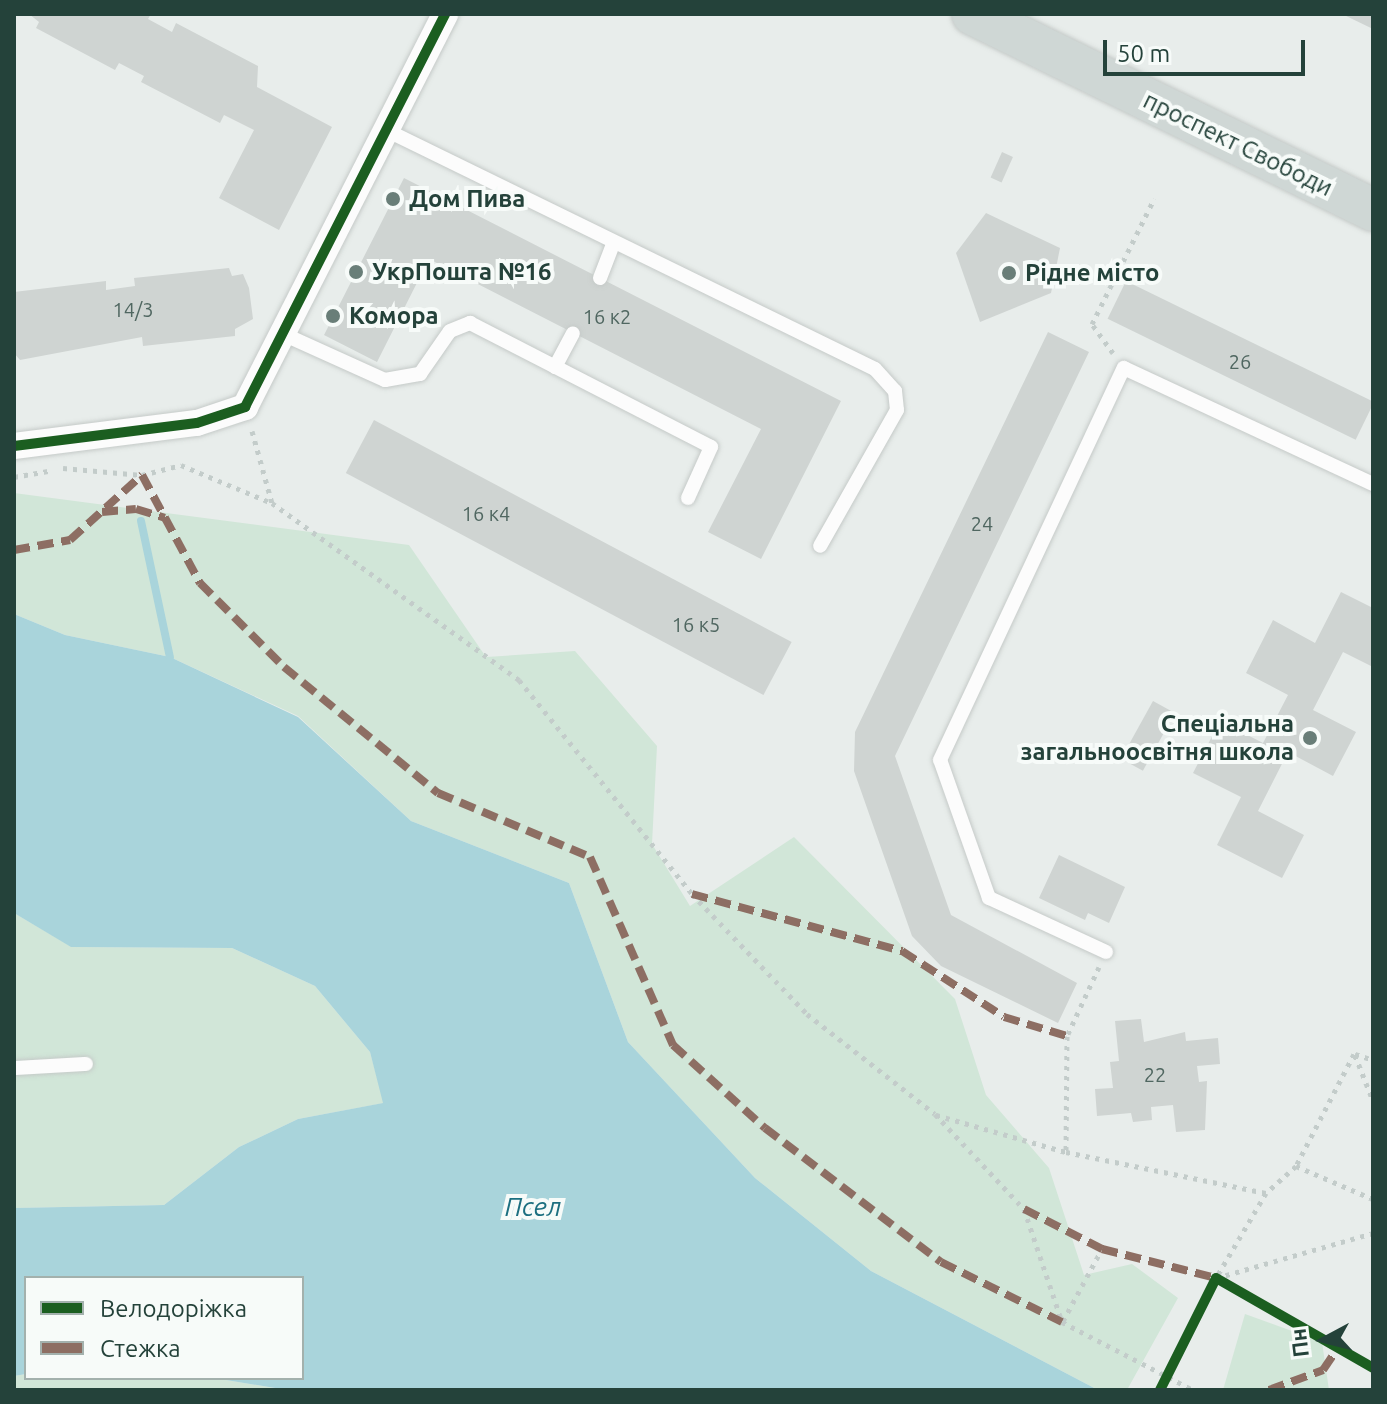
<!DOCTYPE html>
<html>
<head>
<meta charset="utf-8">
<style>
	body { margin:0 }
	#map { position:relative; width:1387px; height:1404px; overflow:hidden; background:#e8edeb; font-family:Ubuntu,sans-serif }
	div>[style] { position:absolute }
	.green>* { inset:0; background:#d1e6d8 }
	.water>* { inset:0; background:#a9d4db }
	.stream>* { height:8px; margin:-4px; padding:0 4px; transform-origin:4px; border-radius:4px; background:#a9d4db }
	.building>* { inset:0; background:#cfd4d2; transform-origin:0 0 }
	.path>* { height:5px; margin-top:-2.5px; transform-origin:0; background:repeating-linear-gradient(90deg,#c3ccca 0 4px,transparent 0 10px) }
	.roads { filter:drop-shadow(0 0 2px #c5cac8) drop-shadow(0 0 2px #c5cac8) }
	.service>* { height:14px; margin:-7px; padding:0 7px; transform-origin:7px; border-radius:7px; background:#fcfcfc }
	.minor>* { height:26px; margin:-13px; padding:0 13px; transform-origin:13px; border-radius:13px; background:#fcfcfc }
	.primary>* { height:42px; margin:-21px; padding:0 21px; transform-origin:21px; border-radius:21px; background:#cfd7d5 }
	.path-bridge>* { height:5px; margin-top:-2.5px; transform-origin:0; background:repeating-linear-gradient(90deg,#c3ccca 0 4px,transparent 0 10px) }
	.quiet>* { height:8px; margin-top:-4px; transform-origin:0; background:repeating-linear-gradient(90deg,#8d6e63 0 16px,transparent 0 24px) }
	.cycleway>* { height:10px; margin:-5px; padding:0 5px; transform-origin:5px; border-radius:5px; background:#1b5e20 }
	.dots>* { width:22px; height:22px; translate:-50% -50%; box-sizing:border-box; border:4px solid #f7fbf9; border-radius:50% }
	span { translate:-50% -50%; white-space:nowrap; text-align:center; line-height:1.15; -webkit-text-stroke:8px #f7fbf9; paint-order:stroke }
	.number-label { font-size:20px; color:#506761 }
	.number-label span { -webkit-text-stroke-width:0 }
	.street-label { font-size:24px; color:#24423a }
	.poi-label { font-size:24px; color:#24423a; font-weight:700 }
	.left { translate:0 -50%; text-align:left }
	.right { translate:-100% -50%; text-align:right }
	.water-label { font-size:26px; color:#1c6f80; font-style:italic }
	.frame { position:absolute; inset:0; border:16px solid #24423a; pointer-events:none }
	.legend { position:absolute; left:24px; top:1276px; width:280px; height:104px; box-sizing:border-box; background:#f7fbf9; border:2px solid #a3b1ad; margin:0; padding:10px 14px; list-style:none; font-size:24px; color:#24423a }
	.legend li { display:flex; align-items:center; gap:16px; height:40px }
	.legend b { width:40px; border:2px solid #a3b1ad }
	.north { position:absolute; left:1283px; top:1300px; width:80px; height:80px; -webkit-text-stroke:6px #f7fbf9; paint-order:stroke; rotate:263deg; font-size:22px; font-weight:700; line-height:32px; text-align:center; color:#24423a }
	.north::after { content:''; display:block; margin:auto; width:28px; height:36px; background:#24423a; clip-path:polygon(50% 0,100% 100%,50% 72%,0 100%) }
	.scale { position:absolute; left:1103px; top:40px; width:202px; height:36px; box-sizing:border-box; border:4px solid #24423a; border-top:0; padding-left:10px; font-size:24px; line-height:28px; white-space:nowrap; color:#24423a; -webkit-text-stroke:6px #f7fbf9; paint-order:stroke }
</style>
</head>
<body>
<div id="map">
	<div class="green">
		<i style="clip-path:polygon(14px 493px,409px 545px,486px 657px,575px 651px,657px 746px,652px 844px,690px 906px,794px 837px,955px 999px,986px 1095px,1049px 1168px,1084px 1275px,1132px 1264px,1178px 1298px,1127px 1390px,1098px 1390px,871px 1271px,755px 1178px,628px 1042px,569px 883px,411px 821px,298px 716px,170px 657px,65px 635px,14px 614px)"></i>
		<i style="clip-path:polygon(14px 913px,72px 947px,232px 948px,315px 986px,370px 1052px,384px 1103px,298px 1119px,239px 1147px,164px 1205px,14px 1208px)"></i>
		<i style="clip-path:polygon(1245px 1314px,1322px 1342px,1329px 1390px,1223px 1390px)"></i>
		<i style="clip-path:polygon(26px 1374px,214px 1378px,287px 1390px,14px 1390px,14px 1376px)"></i>
	</div>
	<div class="water">
		<i style="clip-path:polygon(14px 614px,65px 635px,170px 657px,298px 717px,411px 821px,569px 883px,628px 1042px,755px 1178px,871px 1271px,1098px 1390px,287px 1390px,214px 1378px,302px 1378px,302px 1278px,26px 1278px,26px 1374px,14px 1376px,14px 1208px,164px 1205px,239px 1147px,298px 1119px,383px 1103px,370px 1052px,315px 986px,232px 948px,71px 947px,14px 913px)"></i>
	</div>
	<div class="stream">
		<i style="left:141px;top:521px;width:139px;rotate:78deg"></i>
	</div>
	<div class="building">
		<i style="clip-path:polygon(29px 14px,151px 14px,148px 19px,172px 32px,176px 23px,258px 66px,257px 87px,332px 127px,279px 230px,219px 198px,254px 130px,224px 115px,220px 123px,141px 82px,144px 76px,119px 63px,115px 70px,36px 28px,39px 22px)"></i>
		<i style="clip-path:polygon(1342px 14px,1373px 14px,1373px 29px)"></i>
		<i style="left:1002px;top:152px;width:12px;height:28px;rotate:24deg"></i>
		<i style="clip-path:polygon(404px 178px,841px 401px,761px 559px,708px 532px,761px 429px,429px 259px,377px 362px,324px 335px)"></i>
		<i style="clip-path:polygon(986px 213px,1060px 248px,1051px 293px,980px 322px,956px 253px)"></i>
		<i style="clip-path:polygon(229px 268px,232px 276px,243px 274px,249px 288px,253px 319px,235px 329px,235px 336px,143px 346px,142px 337px,20px 360px,14px 353px,14px 292px,106px 281px,106px 290px,135px 286px,134px 278px)"></i>
		<i style="left:1126px;top:281px;width:276px;height:42px;rotate:26deg"></i>
		<i style="clip-path:polygon(1048px 332px,1089px 352px,895px 756px,951px 915px,1077px 983px,1058px 1023px,941px 966px,912px 936px,854px 771px,855px 732px)"></i>
		<i style="left:374px;top:420px;width:473px;height:60px;rotate:28deg"></i>
		<i style="clip-path:polygon(1341px 592px,1373px 608px,1373px 667px,1343px 652px,1313px 710px,1356px 732px,1333px 776px,1288px 752px,1258px 811px,1304px 835px,1282px 878px,1217px 845px,1241px 797px,1193px 773px,1220px 721px,1263px 743px,1288px 695px,1246px 673px,1273px 620px,1315px 643px)"></i>
		<i style="left:1153px;top:701px;width:25px;height:66px;rotate:29deg"></i>
		<i style="clip-path:polygon(1059px 855px,1125px 887px,1109px 923px,1088px 913px,1085px 920px,1039px 898px)"></i>
		<i style="clip-path:polygon(1141px 1019px,1144px 1042px,1185px 1032px,1186px 1041px,1218px 1038px,1220px 1064px,1197px 1066px,1199px 1082px,1207px 1081px,1205px 1130px,1176px 1132px,1173px 1105px,1151px 1107px,1152px 1120px,1133px 1122px,1131px 1113px,1097px 1116px,1095px 1089px,1113px 1088px,1110px 1062px,1119px 1061px,1115px 1021px)"></i>
	</div>
	<div class="path">
		<i style="left:1113px;top:353px;width:36px;rotate:-126deg"></i>
		<i style="left:1092px;top:324px;width:140px;rotate:-63.6deg"></i>
		<i style="left:252px;top:431px;width:75px;rotate:74.5deg"></i>
		<i style="left:272px;top:503px;width:304px;rotate:35.6deg"></i>
		<i style="left:519px;top:680px;width:275px;rotate:51deg"></i>
		<i style="left:692px;top:894px;width:166px;rotate:46.2deg"></i>
		<i style="left:807px;top:1014px;width:162px;rotate:38deg"></i>
		<i style="left:935px;top:1114px;width:130px;rotate:46.9deg"></i>
		<i style="left:1024px;top:1209px;width:119px;rotate:71.4deg"></i>
		<i style="left:1062px;top:1322px;width:148px;rotate:27.4deg"></i>
		<i style="left:63px;top:468px;width:79px;rotate:5.1deg"></i>
		<i style="left:142px;top:475px;width:40px;rotate:-14.4deg"></i>
		<i style="left:181px;top:465px;width:99px;rotate:22.7deg"></i>
		<i style="left:14px;top:477px;width:36px;rotate:-10deg"></i>
		<i style="left:1099px;top:967px;width:76px;rotate:114.9deg"></i>
		<i style="left:1067px;top:1036px;width:116px;rotate:90.5deg"></i>
		<i style="left:1066px;top:1152px;width:204px;rotate:11.6deg"></i>
		<i style="left:1354px;top:1054px;width:126px;rotate:117.4deg"></i>
		<i style="left:1296px;top:1166px;width:40px;rotate:138deg"></i>
		<i style="left:1266px;top:1193px;width:99px;rotate:120.5deg"></i>
		<i style="left:1216px;top:1278px;width:163px;rotate:-16deg"></i>
		<i style="left:1355px;top:1054px;width:19px;rotate:18deg"></i>
		<i style="left:1355px;top:1055px;width:49px;rotate:68.6deg"></i>
		<i style="left:936px;top:1115px;width:135px;rotate:15.9deg"></i>
		<i style="left:1296px;top:1166px;width:84px;rotate:23.2deg"></i>
		<i style="left:1204px;top:1304px;width:29px;rotate:-65deg"></i>
		<i style="left:1216px;top:1278px;width:181px;rotate:29.8deg"></i>
		<i style="left:1063px;top:1321px;width:82px;rotate:-61.6deg"></i>
	</div>
	<div class="roads">
		<div class="service">
			<i style="left:386px;top:130px;width:544px;rotate:26.05deg"></i>
			<i style="left:875px;top:369px;width:30px;rotate:48deg"></i>
			<i style="left:895px;top:391px;width:19px;rotate:84deg"></i>
			<i style="left:897px;top:410px;width:156px;rotate:119.5deg"></i>
			<i style="left:600px;top:278px;width:36px;rotate:-69deg"></i>
			<i style="left:283px;top:334px;width:112px;rotate:24.3deg"></i>
			<i style="left:385px;top:380px;width:36px;rotate:-10deg"></i>
			<i style="left:420px;top:374px;width:52px;rotate:-55.1deg"></i>
			<i style="left:450px;top:331px;width:22px;rotate:-22deg"></i>
			<i style="left:470px;top:323px;width:271px;rotate:27.2deg"></i>
			<i style="left:711px;top:447px;width:56px;rotate:114.3deg"></i>
			<i style="left:555px;top:367px;width:38px;rotate:-62deg"></i>
			<i style="left:1106px;top:952px;width:129px;rotate:-155.2deg"></i>
			<i style="left:989px;top:898px;width:146px;rotate:-109.5deg"></i>
			<i style="left:940px;top:760px;width:433px;rotate:-64.9deg"></i>
			<i style="left:1124px;top:368px;width:275px;rotate:25deg"></i>
			<i style="left:14px;top:1068px;width:72px;rotate:-3.2deg"></i>
		</div>
		<div class="minor">
			<i style="left:14px;top:446px;width:184px;rotate:-7.2deg"></i>
			<i style="left:197px;top:423px;width:51px;rotate:-18.4deg"></i>
			<i style="left:245px;top:407px;width:441px;rotate:-63deg"></i>
		</div>
		<div class="primary">
			<i style="left:973px;top:14px;width:445px;rotate:26.1deg"></i>
		</div>
	</div>
	<div class="path-bridge">
		<i style="left:1160px;top:1390px;width:97px;rotate:-62.9deg"></i>
	</div>
	<div class="quiet">
		<i style="left:102px;top:512px;width:34px;rotate:-5deg"></i>
		<i style="left:136px;top:509px;width:30px;rotate:17deg"></i>
		<i style="left:14px;top:550px;width:57px;rotate:-10.1deg"></i>
		<i style="left:70px;top:540px;width:97px;rotate:-42.1deg"></i>
		<i style="left:142px;top:475px;width:123px;rotate:61.8deg"></i>
		<i style="left:200px;top:583px;width:119px;rotate:45deg"></i>
		<i style="left:284px;top:667px;width:199px;rotate:39.3deg"></i>
		<i style="left:438px;top:793px;width:165px;rotate:22.8deg"></i>
		<i style="left:590px;top:857px;width:206px;rotate:66.2deg"></i>
		<i style="left:673px;top:1045px;width:124px;rotate:42.1deg"></i>
		<i style="left:765px;top:1128px;width:221px;rotate:37.3deg"></i>
		<i style="left:941px;top:1262px;width:135px;rotate:26.4deg"></i>
		<i style="left:692px;top:894px;width:218px;rotate:15.2deg"></i>
		<i style="left:902px;top:951px;width:121px;rotate:32.9deg"></i>
		<i style="left:1004px;top:1017px;width:66px;rotate:16.8deg"></i>
		<i style="left:1024px;top:1209px;width:88px;rotate:27.1deg"></i>
		<i style="left:1102px;top:1249px;width:118px;rotate:14.3deg"></i>
		<i style="left:1269px;top:1390px;width:58px;rotate:-20.3deg"></i>
		<i style="left:1323px;top:1370px;width:23px;rotate:-56deg"></i>
	</div>
	<div class="cycleway">
		<i style="left:14px;top:446px;width:184px;rotate:-7.2deg"></i>
		<i style="left:197px;top:423px;width:51px;rotate:-18.4deg"></i>
		<i style="left:245px;top:407px;width:441px;rotate:-63deg"></i>
		<i style="left:1160px;top:1390px;width:125px;rotate:-63.4deg"></i>
		<i style="left:1216px;top:1278px;width:181px;rotate:29.8deg"></i>
	</div>
	<div class="dots">
		<i style="left:393px;top:199px;background:#697e78"></i>
		<i style="left:356px;top:272px;background:#697e78"></i>
		<i style="left:1009px;top:273px;background:#697e78"></i>
		<i style="left:333px;top:316px;background:#697e78"></i>
		<i style="left:1310px;top:738px;background:#697e78"></i>
	</div>
	<div class="number-label">
		<span style="left:133px;top:309px">14/3</span>
		<span style="left:607px;top:316px">16 к2</span>
		<span style="left:1240px;top:361px">26</span>
		<span style="left:486px;top:513px">16 к4</span>
		<span style="left:982px;top:523px">24</span>
		<span style="left:696px;top:624px">16 к5</span>
		<span style="left:1155px;top:1074px">22</span>
	</div>
	<div class="street-label">
		<span style="left:1238px;top:144px;rotate:26deg">проспект Свободи</span>
	</div>
	<div class="poi-label">
		<span class="left" style="left:409px;top:199px">Дом Пива</span>
		<span class="left" style="left:372px;top:272px">УкрПошта №16</span>
		<span class="left" style="left:1025px;top:273px">Рідне місто</span>
		<span class="left" style="left:349px;top:316px">Комора</span>
		<span class="right" style="left:1294px;top:738px">Спеціальна<br>загальноосвітня школа</span>
	</div>
	<div class="water-label">
		<span style="left:533px;top:1207px">Псел</span>
	</div>
	<div class="frame"></div>
	<ul class="legend">
	<li><b style="height:10px;background:#1b5e20"></b>Велодоріжка</li>
	<li><b style="height:10px;background:#8d6e63"></b>Стежка</li>
	</ul>
	<div class="north">Пн</div>
	<div class="scale">50 m</div>
</div>
</body>
</html>
